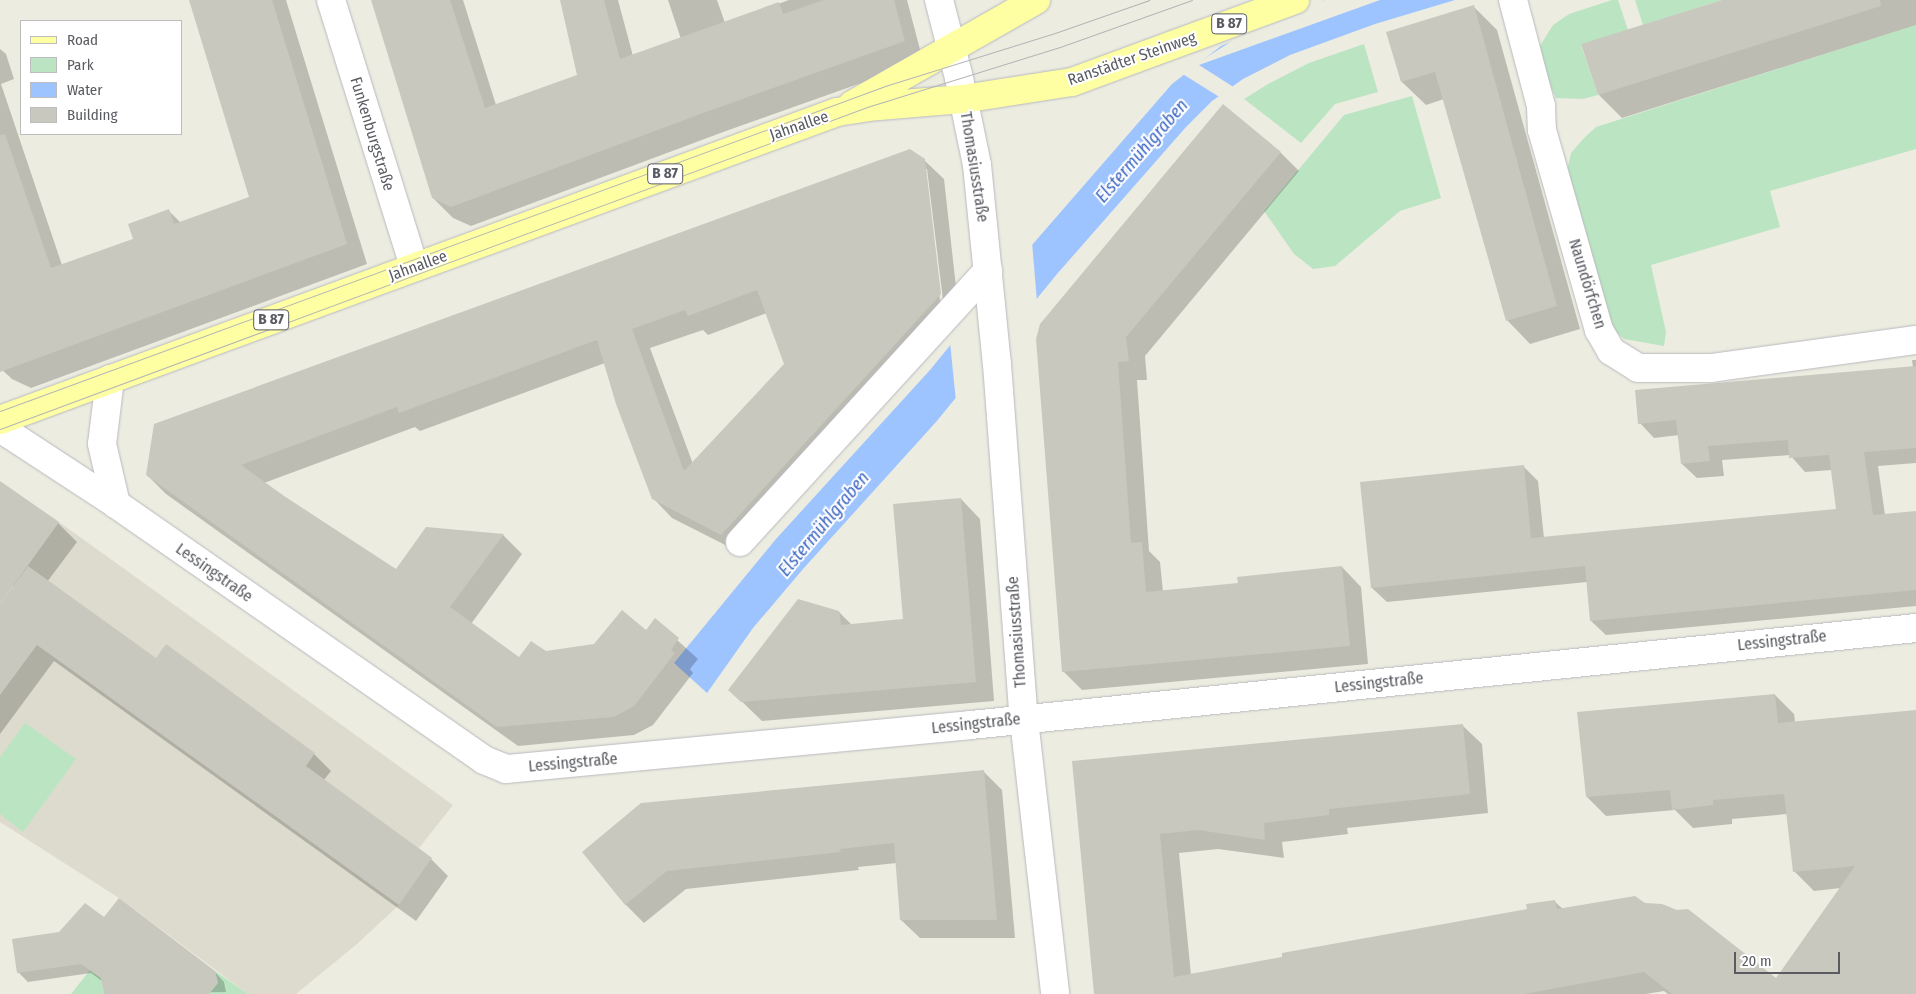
<!DOCTYPE html>
<html>
<head>
<meta charset="utf-8">
<style>
	body { margin:0 }
	#map { position:relative; width:1916px; height:994px; overflow:hidden; background:#ecece0; font-family:"Fira Sans Condensed",sans-serif }
	div>[style] { position:absolute }
	.education>* { inset:0; background:#dcdbce }
	.green>* { inset:0; background:#bbe5c2 }
	.water>* { inset:0; background:#9dc4ff }
	.pier>* { inset:0; background:#ecece0 }
	.shadow>* { inset:0; background:#0003 }
	.building>* { inset:0; background:#c9c8bf }
	.roads { filter:drop-shadow(0 0 1px #b8b9bf) drop-shadow(0 0 1px #b8b9bf) }
	.minor>* { height:28px; margin:-14px; padding:0 14px; transform-origin:14px; border-radius:14px; background:#fff }
	.major>* { height:28px; margin:-14px; padding:0 14px; transform-origin:14px; border-radius:14px; background:#feffa2 }
	.tram>* { height:1px; margin:-0.5px; padding:0 0.5px; transform-origin:0.5px; border-radius:0.5px; background:#b5b6b6 }
	span { translate:-50% -50%; white-space:nowrap; text-align:center; line-height:1.15; -webkit-text-stroke:4px #fff; paint-order:stroke }
	.shield-label span { padding:1px 4px; background:#fff; border:1px solid; border-radius:4px; -webkit-text-stroke-width:0 }
	.shield-label { font-size:15px; color:#595b61; font-weight:700 }
	.street-label { font-size:16px; color:#595b61 }
	.water-label { font-size:18px; color:#3e68c4; font-style:italic }
	.legend { position:absolute; left:20px; top:20px; width:162px; height:115px; box-sizing:border-box; background:#fff; border:1px solid #bdbdc0; margin:0; padding:6px 9px; list-style:none; font-size:15px; color:#595b61 }
	.legend li { display:flex; align-items:center; gap:10px; height:25px }
	.legend b { width:25px; border:1px solid #bdbdc0 }
	.scale { position:absolute; left:1734px; top:952px; width:106px; height:22px; box-sizing:border-box; border:2px solid #595b61; border-top:0; padding-left:6px; font-size:15px; line-height:18px; white-space:nowrap; color:#595b61; -webkit-text-stroke:4px #fff; paint-order:stroke }
</style>
</head>
<body>
<div id="map">
	<div class="education">
		<i style="clip-path:polygon(59px 522px,453px 805px,419px 848px,432px 858px,399px 905px,357px 944px,296px 994px,248px 994px,119px 898px,0 822px,0 604px)"></i>
	</div>
	<div class="green">
		<i style="clip-path:polygon(1612px 0,1618px 0,1628px 30px,1581px 45px,1598px 95px,1583px 99px,1556px 98px,1543px 70px,1538px 49px,1553px 25px,1569px 14px)"></i>
		<i style="clip-path:polygon(1635px 0,1722px 0,1643px 25px)"></i>
		<i style="clip-path:polygon(1916px 25px,1916px 149px,1770px 191px,1780px 227px,1651px 265px,1666px 332px,1664px 346px,1624px 339px,1612px 328px,1567px 170px,1571px 153px,1584px 138px,1596px 127px)"></i>
		<i style="clip-path:polygon(1364px 44px,1378px 92px,1335px 104px,1301px 143px,1244px 99px,1268px 84px,1309px 63px)"></i>
		<i style="clip-path:polygon(1412px 96px,1441px 198px,1400px 211px,1335px 266px,1313px 269px,1294px 254px,1264px 211px,1344px 115px)"></i>
		<i style="clip-path:polygon(25px 723px,76px 759px,23px 832px,0 814px,0 757px)"></i>
		<i style="clip-path:polygon(90px 970px,101px 978px,104px 994px,71px 994px)"></i>
		<i style="clip-path:polygon(215px 971px,248px 994px,209px 994px,218px 983px)"></i>
	</div>
	<div class="water">
		<i style="clip-path:polygon(1325px 0,1455px 0,1375px 24px,1290px 55px,1243px 79px,1212px 101px,1186px 127px,1057px 274px,936px 422px,803px 569px,753px 628px,707px 693px,674px 663px,776px 539px,930px 370px,1032px 245px,1172px 84px,1221px 46px)"></i>
	</div>
	<div class="pier">
		<i style="clip-path:polygon(1325px 0,1380px 0,1199px 65px,1235px 88px,1221px 98px,1181px 73px,1194px 62px,1196px 64px,1249px 30px)"></i>
		<i style="clip-path:polygon(1032px 242px,1037px 302px,956px 402px,950px 342px)"></i>
	</div>
	<div class="shadow">
		<i style="clip-path:polygon(191px 0,286px 0,367px 264px,31px 388px,12px 379px,0 368px,0 49px,6px 54px,14px 79px,1px 84px,62px 265px,134px 239px,168px 210px,181px 223px,251px 198px)"></i>
		<i style="clip-path:polygon(373px 0,463px 0,496px 105px,579px 75px,561px 0,618px 0,633px 56px,681px 39px,668px 0,717px 0,725px 23px,789px 0,907px 0,923px 61px,726px 131px,471px 226px,453px 218px,433px 198px)"></i>
		<i style="clip-path:polygon(1726px 0,1916px 0,1916px 25px,1622px 118px,1599px 95px)"></i>
		<i style="clip-path:polygon(1474px 7px,1497px 30px,1580px 329px,1530px 344px,1507px 320px,1444px 99px,1426px 105px,1402px 82px,1388px 33px)"></i>
		<i style="clip-path:polygon(1280px 152px,1299px 171px,1145px 356px,1147px 380px,1137px 380px,1149px 551px,1160px 562px,1163px 592px,1239px 584px,1342px 567px,1361px 587px,1368px 664px,1082px 690px,1063px 671px,1037px 339px)"></i>
		<i style="clip-path:polygon(evenodd,924px 160px,944px 179px,959px 314px,741px 553px,672px 518px,653px 498px,605px 363px,420px 431px,415px 427px,264px 483px,396px 571px,503px 535px,522px 554px,471px 624px,519px 659px,595px 646px,646px 632px,655px 620px,698px 659px,690px 669px,693px 673px,653px 725px,634px 735px,518px 746px,166px 494px,147px 475px,924px 160px,925px 169px,927px 169px,943px 300px,940px 301px,925px 169px,924px 160px,767px 313px,785px 364px,693px 464px,650px 348px,703px 330px,708px 335px,767px 313px)"></i>
		<i style="clip-path:polygon(1912px 360px,1916px 360px,1916px 463px,1878px 466px,1885px 515px,1916px 512px,1916px 606px,1606px 635px,1591px 621px,1587px 582px,1387px 602px,1372px 588px,1524px 467px,1538px 481px,1544px 538px,1838px 510px,1832px 470px,1805px 472px,1790px 455px,1722px 460px,1724px 476px,1697px 478px,1682px 464px,1679px 435px,1654px 438px,1640px 423px,1913px 368px)"></i>
		<i style="clip-path:polygon(0 483px,58px 523px,77px 542px,47px 582px,156px 660px,167px 646px,314px 754px,331px 771px,323px 781px,431px 859px,448px 876px,416px 921px,54px 661px,0 734px,0 607px,15px 586px,0 584px)"></i>
		<i style="clip-path:polygon(961px 499px,980px 519px,994px 701px,762px 721px,730px 690px,839px 612px,852px 625px,904px 620px)"></i>
		<i style="clip-path:polygon(1775px 695px,1794px 714px,1795px 722px,1916px 712px,1916px 994px,1668px 994px,1664px 991px,1646px 994px,1095px 994px,1073px 762px,1462px 725px,1482px 744px,1488px 813px,1347px 828px,1348px 834px,1282px 842px,1284px 858px,1218px 849px,1179px 853px,1191px 975px,1528px 910px,1554px 901px,1563px 909px,1777px 980px,1841px 888px,1814px 891px,1794px 871px,1787px 814px,1732px 819px,1732px 824px,1693px 828px,1675px 810px,1606px 816px,1587px 797px)"></i>
		<i style="clip-path:polygon(983px 771px,1002px 790px,1015px 938px,920px 938px,901px 920px,897px 863px,858px 867px,859px 870px,686px 889px,644px 923px,625px 904px,583px 852px)"></i>
		<i style="clip-path:polygon(105px 919px,215px 972px,224px 982px,226px 992px,105px 994px,102px 981px,91px 973px,28px 982px,18px 972px,60px 933px)"></i>
	</div>
	<div class="building">
		<i style="clip-path:polygon(189px 0,272px 0,347px 244px,0 372px,0 135px,5px 134px,51px 268px,133px 239px,128px 224px,169px 209px,174px 224px,249px 197px)"></i>
		<i style="clip-path:polygon(371px 0,450px 0,485px 108px,577px 75px,560px 0,604px 0,620px 59px,779px 2px,783px 14px,824px 0,894px 0,905px 41px,706px 112px,451px 207px,432px 198px)"></i>
		<i style="clip-path:polygon(1722px 0,1880px 0,1881px 6px,1598px 95px,1581px 44px)"></i>
		<i style="clip-path:polygon(1474px 5px,1557px 306px,1506px 321px,1435px 72px,1401px 82px,1386px 32px)"></i>
		<i style="clip-path:polygon(1223px 104px,1281px 152px,1126px 337px,1129px 361px,1118px 362px,1131px 543px,1142px 542px,1146px 592px,1238px 583px,1237px 577px,1342px 566px,1350px 646px,1062px 672px,1036px 339px,1040px 324px)"></i>
		<i style="clip-path:polygon(evenodd,910px 149px,925px 159px,941px 294px,721px 535px,652px 499px,616px 404px,597px 340px,399px 413px,397px 407px,241px 465px,284px 496px,396px 569px,426px 527px,504px 534px,450px 607px,519px 657px,531px 641px,546px 651px,594px 644px,622px 610px,646px 630px,655px 618px,679px 638px,671px 650px,675px 653px,634px 706px,614px 717px,497px 727px,146px 475px,154px 424px,910px 149px,757px 290px,784px 364px,684px 471px,632px 329px,685px 310px,688px 316px,757px 290px)"></i>
		<i style="clip-path:polygon(1916px 366px,1916px 448px,1864px 452px,1873px 515px,1916px 511px,1916px 590px,1590px 621px,1585px 566px,1371px 588px,1360px 482px,1524px 465px,1531px 538px,1836px 509px,1829px 455px,1789px 458px,1788px 440px,1708px 446px,1710px 461px,1681px 464px,1676px 420px,1638px 424px,1635px 390px)"></i>
		<i style="clip-path:polygon(0 481px,59px 522px,0 604px)"></i>
		<i style="clip-path:polygon(961px 498px,976px 682px,741px 702px,728px 690px,798px 599px,839px 611px,841px 625px,903px 619px,893px 504px)"></i>
		<i style="clip-path:polygon(28px 566px,156px 658px,166px 644px,315px 753px,306px 766px,432px 858px,399px 905px,37px 645px,0 695px,0 604px)"></i>
		<i style="clip-path:polygon(1775px 694px,1778px 723px,1916px 710px,1916px 994px,1672px 994px,1644px 972px,1524px 994px,1094px 994px,1072px 761px,1463px 724px,1470px 794px,1329px 809px,1329px 815px,1264px 823px,1265px 840px,1198px 830px,1160px 834px,1174px 977px,1282px 957px,1282px 953px,1527px 909px,1526px 904px,1555px 900px,1557px 909px,1635px 896px,1645px 903px,1662px 904px,1677px 910px,1688px 909px,1776px 978px,1855px 866px,1793px 872px,1784px 794px,1713px 800px,1713px 805px,1672px 810px,1670px 790px,1586px 797px,1577px 712px)"></i>
		<i style="clip-path:polygon(984px 770px,997px 920px,900px 920px,894px 843px,840px 849px,841px 852px,667px 871px,625px 905px,582px 852px,641px 803px)"></i>
		<i style="clip-path:polygon(119px 898px,215px 971px,218px 983px,209px 994px,104px 994px,101px 978px,81px 964px,17px 973px,12px 939px,59px 932px,85px 903px,104px 917px)"></i>
	</div>
	<div class="roads">
		<div class="minor">
			<i style="left:331px;top:0;width:280px;rotate:72.7deg"></i>
			<i style="left:939px;top:0;width:81px;rotate:75.6deg"></i>
			<i style="left:959px;top:78px;width:89px;rotate:78.3deg"></i>
			<i style="left:977px;top:165px;width:200px;rotate:84.3deg"></i>
			<i style="left:997px;top:364px;width:357px;rotate:85.7deg"></i>
			<i style="left:1024px;top:720px;width:276px;rotate:83.5deg"></i>
			<i style="left:1513px;top:0;width:110px;rotate:75.2deg"></i>
			<i style="left:1541px;top:106px;width:24px;rotate:88deg"></i>
			<i style="left:1542px;top:130px;width:208px;rotate:74.1deg"></i>
			<i style="left:1599px;top:330px;width:24px;rotate:60deg"></i>
			<i style="left:1611px;top:351px;width:32px;rotate:32deg"></i>
			<i style="left:1638px;top:368px;width:73px"></i>
			<i style="left:1711px;top:368px;width:207px;rotate:-7.8deg"></i>
			<i style="left:110px;top:379px;width:65px;rotate:97deg"></i>
			<i style="left:102px;top:444px;width:62px;rotate:76.9deg"></i>
			<i style="left:0;top:428px;width:139px;rotate:33.2deg"></i>
			<i style="left:116px;top:504px;width:448px;rotate:34.8deg"></i>
			<i style="left:484px;top:760px;width:24px;rotate:22deg"></i>
			<i style="left:506px;top:769px;width:467px;rotate:-5.4deg"></i>
			<i style="left:971px;top:725px;width:950px;rotate:-5.86deg"></i>
			<i style="left:740px;top:542px;width:368px;rotate:-47.6deg"></i>
		</div>
		<div class="major">
			<i style="left:852px;top:105px;width:212px;rotate:-29.7deg"></i>
			<i style="left:0;top:420px;width:892px;rotate:-20.2deg"></i>
			<i style="left:837px;top:112px;width:30px;rotate:-9deg"></i>
			<i style="left:867px;top:107px;width:96px;rotate:-4.8deg"></i>
			<i style="left:963px;top:99px;width:110px;rotate:-8.9deg"></i>
			<i style="left:1072px;top:82px;width:238px;rotate:-20.2deg"></i>
		</div>
	</div>
	<div class="tram">
		<i style="left:0;top:411px;width:943px;rotate:-20.16deg"></i>
		<i style="left:885px;top:86px;width:178px;rotate:-17.3deg"></i>
		<i style="left:1055px;top:33px;width:100px;rotate:-19.3deg"></i>
		<i style="left:0;top:429px;width:925px;rotate:-20.37deg"></i>
		<i style="left:867px;top:107px;width:202px;rotate:-17.3deg"></i>
		<i style="left:1060px;top:47px;width:140px;rotate:-19.6deg"></i>
	</div>
	<div class="shield-label">
		<span style="left:1229px;top:24px">B 87</span>
		<span style="left:665px;top:174px">B 87</span>
		<span style="left:271px;top:320px">B 87</span>
	</div>
	<div class="street-label">
		<span style="left:1132px;top:59px;rotate:-19deg">Ranstädter Steinweg</span>
		<span style="left:799px;top:126px;rotate:-19deg">Jahnallee</span>
		<span style="left:372px;top:134px;rotate:73deg">Funkenburgstraße</span>
		<span style="left:974px;top:167px;rotate:81deg">Thomasiusstraße</span>
		<span style="left:418px;top:266px;rotate:-20deg">Jahnallee</span>
		<span style="left:1587px;top:284px;rotate:73deg">Naundörfchen</span>
		<span style="left:214px;top:573px;rotate:35deg">Lessingstraße</span>
		<span style="left:1017px;top:632px;rotate:-94deg">Thomasiusstraße</span>
		<span style="left:1782px;top:641px;rotate:-6deg">Lessingstraße</span>
		<span style="left:1379px;top:683px;rotate:-6deg">Lessingstraße</span>
		<span style="left:976px;top:724px;rotate:-6deg">Lessingstraße</span>
		<span style="left:573px;top:763px;rotate:-5deg">Lessingstraße</span>
	</div>
	<div class="water-label">
		<span style="left:1142px;top:151px;rotate:-49deg">Elstermühlgraben</span>
		<span style="left:824px;top:524px;rotate:-50deg">Elstermühlgraben</span>
	</div>
	<ul class="legend">
	<li><b style="height:6px;background:#feffa2"></b>Road</li>
	<li><b style="height:14px;background:#bbe5c2"></b>Park</li>
	<li><b style="height:14px;background:#9dc4ff"></b>Water</li>
	<li><b style="height:14px;background:#c9c8bf"></b>Building</li>
	</ul>
	<div class="scale">20 m</div>
</div>
</body>
</html>
